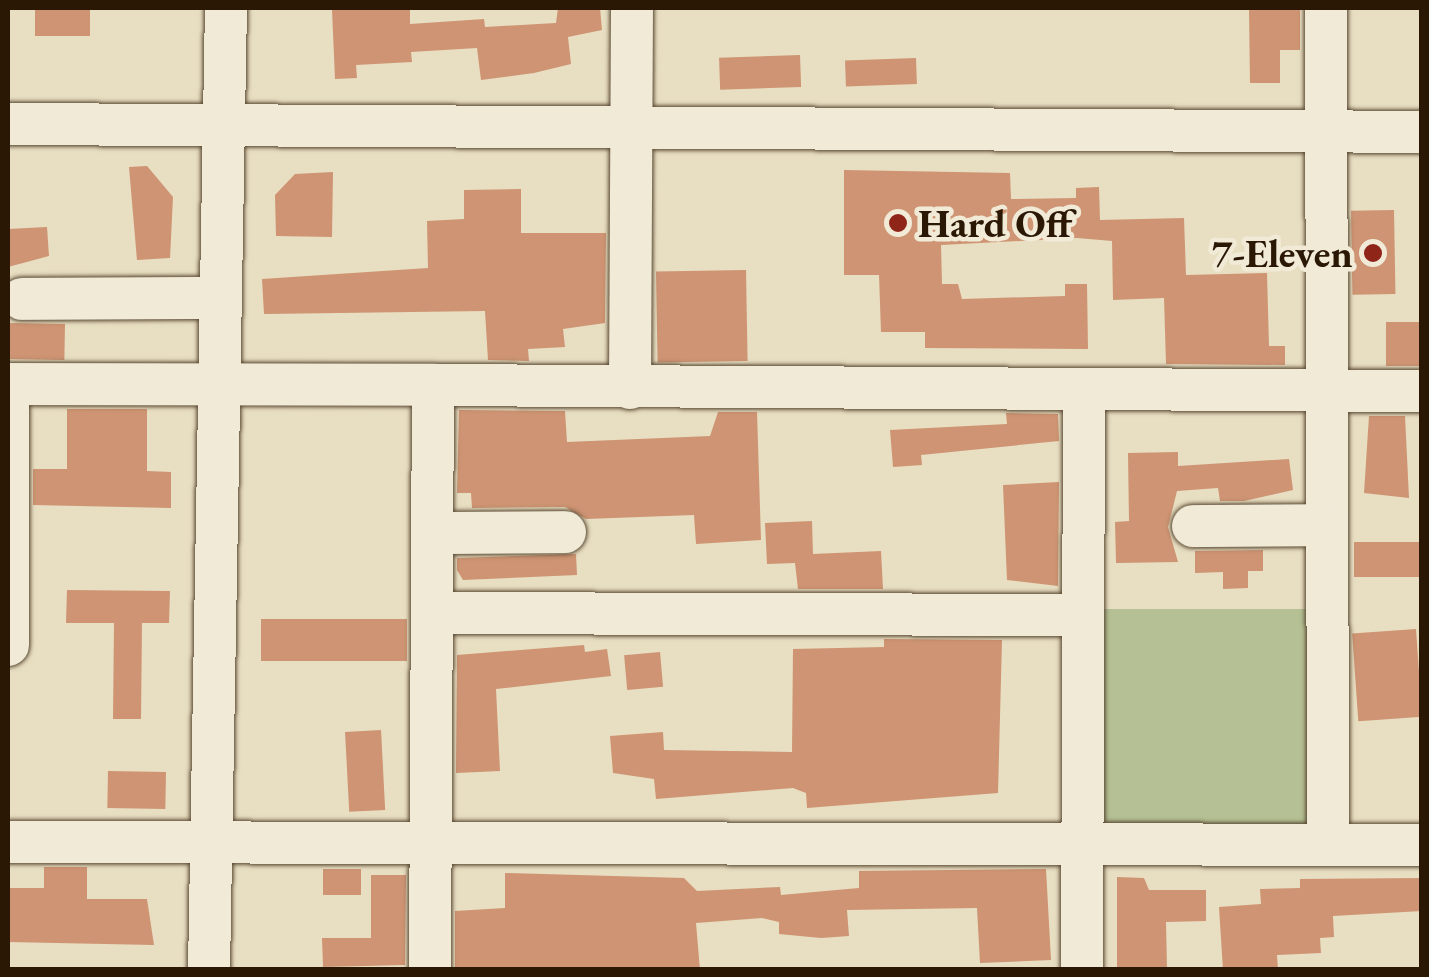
<!DOCTYPE html>
<html>
<head>
<meta charset="utf-8">
<style>
	body { margin:0 }
	#map { position:relative; width:1429px; height:977px; overflow:hidden; background:#e8dec1; font-family:"EB Garamond",serif }
	div>[style] { position:absolute }
	.green>* { inset:0; background:#b5c194; transform-origin:0 0 }
	.building>* { inset:0; background:#ce9473; transform-origin:0 0 }
	.roads { filter:drop-shadow(0 0 2px #5a4933) drop-shadow(0 0 2px #5a4933) }
	.minor>* { height:42px; margin:-21px; padding:0 21px; transform-origin:21px; border-radius:21px; background:#f0ead7 }
	.dots>* { width:28px; height:28px; translate:-50% -50%; box-sizing:border-box; border:5px solid #f0ead7; border-radius:50% }
	span { translate:-50% -50%; white-space:nowrap; text-align:center; line-height:1.15; -webkit-text-stroke:9px #f0ead7; paint-order:stroke }
	.poi-label { font-size:40px; color:#2a1704; font-weight:700 }
	.left { translate:0 -50%; text-align:left }
	.right { translate:-100% -50%; text-align:right }
	.frame { position:absolute; inset:0; border:10px solid #2a1704; pointer-events:none }
</style>
</head>
<body>
<div id="map">
	<div class="green">
		<i style="left:1309px;top:609px;width:226px;height:208px;rotate:90deg"></i>
	</div>
	<div class="building">
		<i style="left:35px;top:8px;width:55px;height:28px"></i>
		<i style="clip-path:polygon(410px 8px,410px 24px,484px 19px,485px 27px,556px 23px,558px 8px,600px 8px,602px 30px,568px 37px,571px 64px,534px 73px,481px 80px,477px 48px,411px 52px,412px 62px,356px 65px,357px 78px,335px 79px,332px 10px)"></i>
		<i style="clip-path:polygon(1300px 9px,1300px 50px,1280px 50px,1280px 83px,1250px 83px,1249px 10px)"></i>
		<i style="left:800px;top:55px;width:32px;height:81px;rotate:88deg"></i>
		<i style="left:916px;top:58px;width:26px;height:71px;rotate:88deg"></i>
		<i style="clip-path:polygon(147px 166px,173px 197px,170px 258px,137px 260px,129px 167px)"></i>
		<i style="clip-path:polygon(844px 170px,1010px 173px,1011px 199px,1076px 198px,1076px 188px,1099px 187px,1100px 220px,1184px 218px,1186px 275px,1267px 273px,1269px 346px,1285px 346px,1285px 365px,1166px 364px,1164px 298px,1113px 300px,1112px 241px,1077px 238px,941px 245px,942px 284px,958px 284px,962px 299px,1065px 296px,1065px 284px,1087px 284px,1088px 349px,925px 348px,925px 332px,881px 332px,879px 275px,844px 275px)"></i>
		<i style="clip-path:polygon(333px 172px,332px 237px,276px 236px,275px 195px,295px 174px)"></i>
		<i style="clip-path:polygon(521px 189px,521px 233px,606px 233px,605px 323px,563px 329px,565px 347px,528px 349px,529px 361px,488px 360px,485px 311px,264px 314px,262px 279px,428px 268px,427px 221px,464px 219px,464px 190px)"></i>
		<i style="left:1394px;top:210px;width:84px;height:43px;rotate:89deg"></i>
		<i style="clip-path:polygon(47px 227px,49px 256px,8px 267px,8px 229px)"></i>
		<i style="left:746px;top:270px;width:91px;height:90px;rotate:89deg"></i>
		<i style="left:1422px;top:322px;width:44px;height:36px;rotate:90deg"></i>
		<i style="left:8px;top:323px;width:57px;height:36px;rotate:1deg"></i>
		<i style="clip-path:polygon(67px 409px,147px 409px,147px 471px,171px 472px,171px 508px,33px 505px,33px 469px,67px 469px)"></i>
		<i style="clip-path:polygon(459px 410px,565px 411px,567px 442px,710px 436px,718px 412px,757px 412px,761px 540px,696px 544px,694px 515px,586px 519px,565px 507px,472px 508px,471px 493px,457px 493px)"></i>
		<i style="clip-path:polygon(1006px 413px,1058px 414px,1059px 441px,921px 455px,922px 465px,893px 467px,890px 430px,1007px 424px)"></i>
		<i style="clip-path:polygon(1369px 416px,1405px 416px,1409px 498px,1364px 493px)"></i>
		<i style="clip-path:polygon(1178px 452px,1178px 466px,1289px 459px,1293px 490px,1244px 501px,1220px 501px,1218px 488px,1177px 491px,1168px 527px,1178px 562px,1116px 563px,1115px 522px,1129px 521px,1128px 453px)"></i>
		<i style="clip-path:polygon(1059px 482px,1058px 586px,1007px 580px,1003px 485px)"></i>
		<i style="clip-path:polygon(812px 521px,813px 554px,881px 551px,883px 589px,798px 589px,795px 563px,767px 564px,765px 523px)"></i>
		<i style="left:1422px;top:542px;width:35px;height:68px;rotate:90deg"></i>
		<i style="clip-path:polygon(1263px 550px,1263px 571px,1248px 571px,1248px 588px,1223px 589px,1223px 572px,1195px 573px,1195px 551px)"></i>
		<i style="clip-path:polygon(576px 554px,577px 575px,463px 580px,457px 570px,457px 558px)"></i>
		<i style="clip-path:polygon(67px 590px,170px 591px,169px 623px,142px 623px,141px 719px,113px 719px,114px 623px,66px 623px)"></i>
		<i style="left:261px;top:619px;width:146px;height:42px"></i>
		<i style="left:1416px;top:629px;width:88px;height:64px;rotate:86deg"></i>
		<i style="clip-path:polygon(884px 639px,1002px 640px,998px 793px,807px 808px,806px 793px,793px 788px,656px 799px,654px 779px,613px 773px,610px 736px,663px 732px,664px 750px,792px 752px,793px 649px,884px 647px)"></i>
		<i style="clip-path:polygon(584px 645px,585px 652px,607px 649px,611px 676px,496px 689px,500px 771px,456px 773px,457px 655px)"></i>
		<i style="left:660px;top:652px;width:35px;height:36px;rotate:85deg"></i>
		<i style="left:381px;top:730px;width:80px;height:36px;rotate:87deg"></i>
		<i style="left:108px;top:771px;width:58px;height:37px;rotate:1deg"></i>
		<i style="clip-path:polygon(44px 867px,87px 867px,87px 899px,147px 899px,154px 945px,8px 942px,8px 888px,44px 888px)"></i>
		<i style="left:323px;top:869px;width:38px;height:26px"></i>
		<i style="clip-path:polygon(1046px 869px,1051px 960px,980px 963px,977px 908px,847px 910px,849px 936px,821px 938px,779px 934px,779px 922px,762px 918px,696px 923px,700px 970px,455px 970px,455px 911px,505px 908px,505px 873px,684px 878px,697px 891px,780px 887px,781px 895px,859px 888px,859px 871px)"></i>
		<i style="clip-path:polygon(371px 875px,406px 875px,405px 965px,323px 967px,322px 938px,371px 938px)"></i>
		<i style="clip-path:polygon(1117px 877px,1144px 878px,1149px 890px,1206px 890px,1206px 921px,1166px 922px,1167px 970px,1117px 970px)"></i>
		<i style="clip-path:polygon(1422px 878px,1422px 911px,1333px 916px,1334px 937px,1320px 938px,1321px 953px,1277px 955px,1278px 970px,1223px 970px,1219px 907px,1261px 904px,1260px 889px,1300px 888px,1300px 879px)"></i>
	</div>
	<div class="roads">
		<div class="minor">
			<i style="left:1326px;top:8px;width:837px;rotate:89.86deg"></i>
			<i style="left:8px;top:124px;width:1414px;rotate:0.32deg"></i>
			<i style="left:22px;top:299px;width:197px;rotate:-0.3deg"></i>
			<i style="left:8px;top:384px;width:261px;rotate:90deg"></i>
			<i style="left:9px;top:384px;width:424px;rotate:0.1deg"></i>
			<i style="left:630px;top:388px;width:380px;rotate:-89.7deg"></i>
			<i style="left:1193px;top:526px;width:132px;rotate:-0.4deg"></i>
			<i style="left:433px;top:533px;width:132px;rotate:-0.4deg"></i>
			<i style="left:432px;top:613px;width:651px;rotate:0.18deg"></i>
			<i style="left:8px;top:842px;width:1414px;rotate:0.12deg"></i>
			<i style="left:209px;top:970px;width:962px;rotate:-88.99deg"></i>
			<i style="left:430px;top:970px;width:585px;rotate:-89.71deg"></i>
			<i style="left:433px;top:385px;width:989px;rotate:0.35deg"></i>
			<i style="left:1082px;top:970px;width:577px;rotate:-89.8deg"></i>
		</div>
	</div>
	<div class="dots">
		<i style="left:898px;top:223px;background:#8f2418"></i>
		<i style="left:1373px;top:253px;background:#8f2418"></i>
	</div>
	<div class="poi-label">
		<span class="left" style="left:918px;top:223px">Hard Off</span>
		<span class="right" style="left:1353px;top:253px">7-Eleven</span>
	</div>
	<div class="frame"></div>
</div>
</body>
</html>
